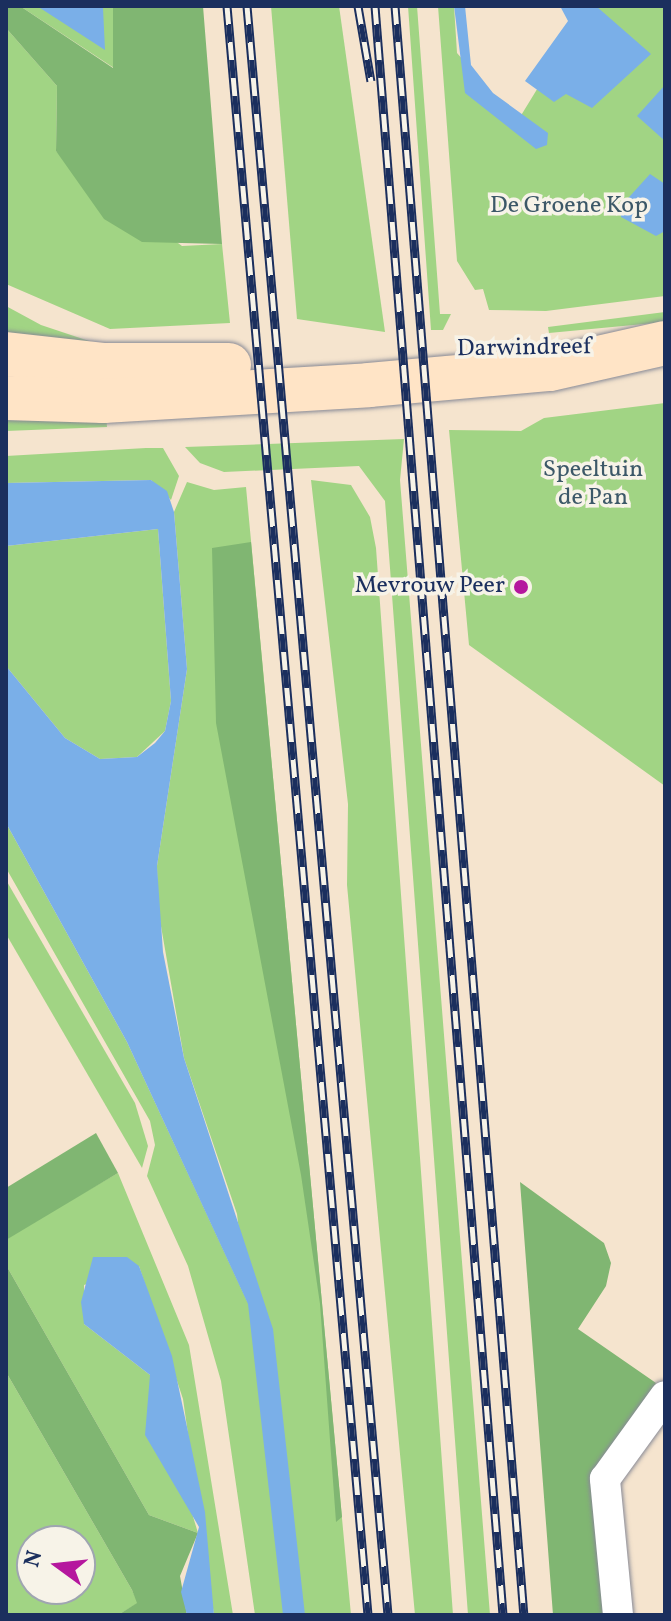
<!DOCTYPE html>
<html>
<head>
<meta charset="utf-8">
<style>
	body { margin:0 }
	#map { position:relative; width:671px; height:1621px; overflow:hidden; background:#f5e4ce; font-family:Vollkorn,serif }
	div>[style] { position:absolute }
	.green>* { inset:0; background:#a1d484 }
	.forest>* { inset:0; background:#80b672 }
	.water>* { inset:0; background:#7aafe8 }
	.roads { filter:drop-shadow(0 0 2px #888a96) drop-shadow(0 0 2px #888a96) }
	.minor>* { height:30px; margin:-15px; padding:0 15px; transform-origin:15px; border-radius:15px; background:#fff }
	.secondary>* { height:44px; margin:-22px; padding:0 22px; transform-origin:22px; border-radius:22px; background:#ffe4c6 }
	.rail>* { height:9px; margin-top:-4.5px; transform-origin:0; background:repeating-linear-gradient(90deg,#f7f3e8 0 18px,#1b2f5e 0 36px); box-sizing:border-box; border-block:2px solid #1b2f5e }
	.dots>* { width:22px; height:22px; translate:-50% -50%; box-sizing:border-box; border:4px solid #f7f3e8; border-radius:50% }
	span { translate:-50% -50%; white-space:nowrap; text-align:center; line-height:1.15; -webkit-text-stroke:7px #f7f3e8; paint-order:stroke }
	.park-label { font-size:24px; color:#3c5868 }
	.street-label { font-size:24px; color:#1b2f5e }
	.poi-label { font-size:24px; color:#1b2f5e }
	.right { translate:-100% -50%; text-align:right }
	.frame { position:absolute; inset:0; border:8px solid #1b2f5e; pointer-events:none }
	.north { position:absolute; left:16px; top:1525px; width:80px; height:80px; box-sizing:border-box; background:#f7f3e8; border:2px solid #9fa5b1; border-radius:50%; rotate:285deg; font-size:22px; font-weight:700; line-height:32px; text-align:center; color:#1b2f5e }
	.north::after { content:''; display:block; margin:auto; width:28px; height:36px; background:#b5179e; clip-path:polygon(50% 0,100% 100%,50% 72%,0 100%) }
</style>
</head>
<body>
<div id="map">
	<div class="green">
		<i style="clip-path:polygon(20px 6px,113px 6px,114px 68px)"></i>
		<i style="clip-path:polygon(271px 6px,339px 6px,385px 332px,297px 319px)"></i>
		<i style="clip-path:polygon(408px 6px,417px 6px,440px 314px,451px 314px,443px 330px,431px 330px)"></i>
		<i style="clip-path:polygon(438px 6px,454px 6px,457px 53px,517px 122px,583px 14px,573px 6px,665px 6px,665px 296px,546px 311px,489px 310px,483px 289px,475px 290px,457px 261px)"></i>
		<i style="clip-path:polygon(6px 28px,57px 86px,56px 151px,182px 246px,222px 244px,230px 323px,110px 329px,6px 284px)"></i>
		<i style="clip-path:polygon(6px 306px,41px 325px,110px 348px,6px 344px)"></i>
		<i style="clip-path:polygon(665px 312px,665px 322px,549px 333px,548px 327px)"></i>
		<i style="clip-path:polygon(665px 403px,665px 786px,469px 645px,449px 430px,521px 431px,544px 418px)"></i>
		<i style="clip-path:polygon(6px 414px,106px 415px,107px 427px,6px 431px)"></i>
		<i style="clip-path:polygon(404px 439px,400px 480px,490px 1615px,468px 1615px,385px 501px,359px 466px,224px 472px,200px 463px,185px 447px)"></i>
		<i style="clip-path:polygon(146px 448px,163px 448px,179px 476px,171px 500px,151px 480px,6px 483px,6px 456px)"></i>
		<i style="clip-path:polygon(311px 480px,351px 485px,370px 517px,376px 548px,453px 1615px,415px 1615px,347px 885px,348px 804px)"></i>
		<i style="clip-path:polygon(187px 482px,214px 490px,246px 487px,351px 1615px,255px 1615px,221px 1381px,188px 1266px,147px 1176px,155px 1145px,150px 1121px,6px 868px,6px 823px,127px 1042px,247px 1301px,237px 1214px,184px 1058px,158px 909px,157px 866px,187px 669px,174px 512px)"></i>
		<i style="clip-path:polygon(158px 529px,171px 701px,165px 731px,137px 757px,100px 759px,65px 738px,6px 666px,6px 546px)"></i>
		<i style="clip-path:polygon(6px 880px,135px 1103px,148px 1146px,142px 1168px,6px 934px)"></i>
		<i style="clip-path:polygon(118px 1173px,189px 1345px,233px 1615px,214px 1615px,183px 1399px,139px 1266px,84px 1285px,84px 1324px,150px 1375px,198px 1533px,149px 1515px,6px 1265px,6px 1240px,19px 1230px)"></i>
		<i style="clip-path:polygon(evenodd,6px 1372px,132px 1590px,138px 1603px,118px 1615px,6px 1615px,6px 1372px,32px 1541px,80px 1541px,80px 1589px,32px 1589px,32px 1541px)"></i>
	</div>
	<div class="forest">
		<i style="clip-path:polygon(6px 6px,20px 6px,113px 68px,113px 6px,203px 6px,222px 244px,142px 242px,104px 219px,56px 151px,57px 86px,6px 28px)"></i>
		<i style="clip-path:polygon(251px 542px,342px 1517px,336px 1522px,320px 1304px,301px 1175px,216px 723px,212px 548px)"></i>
		<i style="clip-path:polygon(96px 1133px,118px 1173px,6px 1240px,6px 1188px)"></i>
		<i style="clip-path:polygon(520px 1182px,604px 1243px,611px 1263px,606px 1286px,578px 1329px,656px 1383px,594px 1472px,605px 1615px,553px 1615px)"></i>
		<i style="clip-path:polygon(6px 1265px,149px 1515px,198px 1533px,180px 1576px,187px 1615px,118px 1615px,137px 1603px,132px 1590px,6px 1372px)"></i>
	</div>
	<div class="water">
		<i style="clip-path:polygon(37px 6px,117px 6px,103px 8px,105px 50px)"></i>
		<i style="clip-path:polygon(454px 6px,465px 6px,471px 65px,493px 93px,548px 133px,547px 145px,536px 149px,465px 93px)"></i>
		<i style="clip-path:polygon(560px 6px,596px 6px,651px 54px,592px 108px,566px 94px,554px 102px,525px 81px,568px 21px)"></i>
		<i style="clip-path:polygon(665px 85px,665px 141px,637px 116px)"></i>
		<i style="clip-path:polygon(650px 174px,665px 184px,665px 231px,656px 236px,621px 217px,621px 206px)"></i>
		<i style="clip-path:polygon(151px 480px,167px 491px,174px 512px,187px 669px,157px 866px,163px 952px,184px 1058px,273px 1329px,305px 1615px,283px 1615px,248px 1304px,127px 1042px,6px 823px,6px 666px,65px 738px,100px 759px,137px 757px,155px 743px,165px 731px,171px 701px,158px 529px,6px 546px,6px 483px)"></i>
		<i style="clip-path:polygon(93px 1257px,127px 1257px,139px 1266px,172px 1356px,205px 1512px,214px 1615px,187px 1615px,181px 1592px,199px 1527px,145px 1435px,150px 1375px,84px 1324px,81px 1302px)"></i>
	</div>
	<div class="roads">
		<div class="minor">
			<i style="left:618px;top:1615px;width:137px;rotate:-95.5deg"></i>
			<i style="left:605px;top:1479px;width:102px;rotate:-54.1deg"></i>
		</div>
		<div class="secondary">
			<i style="left:6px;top:354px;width:97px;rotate:6.5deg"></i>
			<i style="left:102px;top:365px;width:127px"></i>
			<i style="left:6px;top:398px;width:97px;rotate:1.8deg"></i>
			<i style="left:103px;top:401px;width:266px;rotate:-3.4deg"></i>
			<i style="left:369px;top:385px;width:182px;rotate:-5.1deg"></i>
			<i style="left:550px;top:369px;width:118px;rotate:-12.7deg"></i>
		</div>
	</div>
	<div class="rail">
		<i style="left:227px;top:6px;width:1615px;rotate:84.99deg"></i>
		<i style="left:247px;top:6px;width:1615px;rotate:84.99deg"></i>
		<i style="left:358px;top:6px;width:76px;rotate:80.2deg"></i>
		<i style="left:375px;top:6px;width:1614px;rotate:85.45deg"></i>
		<i style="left:395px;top:6px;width:1614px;rotate:85.42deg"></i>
	</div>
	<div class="dots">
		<i style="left:521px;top:587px;background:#b5179e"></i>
	</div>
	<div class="park-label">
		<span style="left:569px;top:207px">De Groene Kop</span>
		<span style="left:593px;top:485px">Speeltuin<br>de Pan</span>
	</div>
	<div class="street-label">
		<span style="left:524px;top:349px;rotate:-1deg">Darwindreef</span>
	</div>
	<div class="poi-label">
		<span class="right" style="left:505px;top:587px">Mevrouw Peer</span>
	</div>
	<div class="frame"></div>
	<div class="north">N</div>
</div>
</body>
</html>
